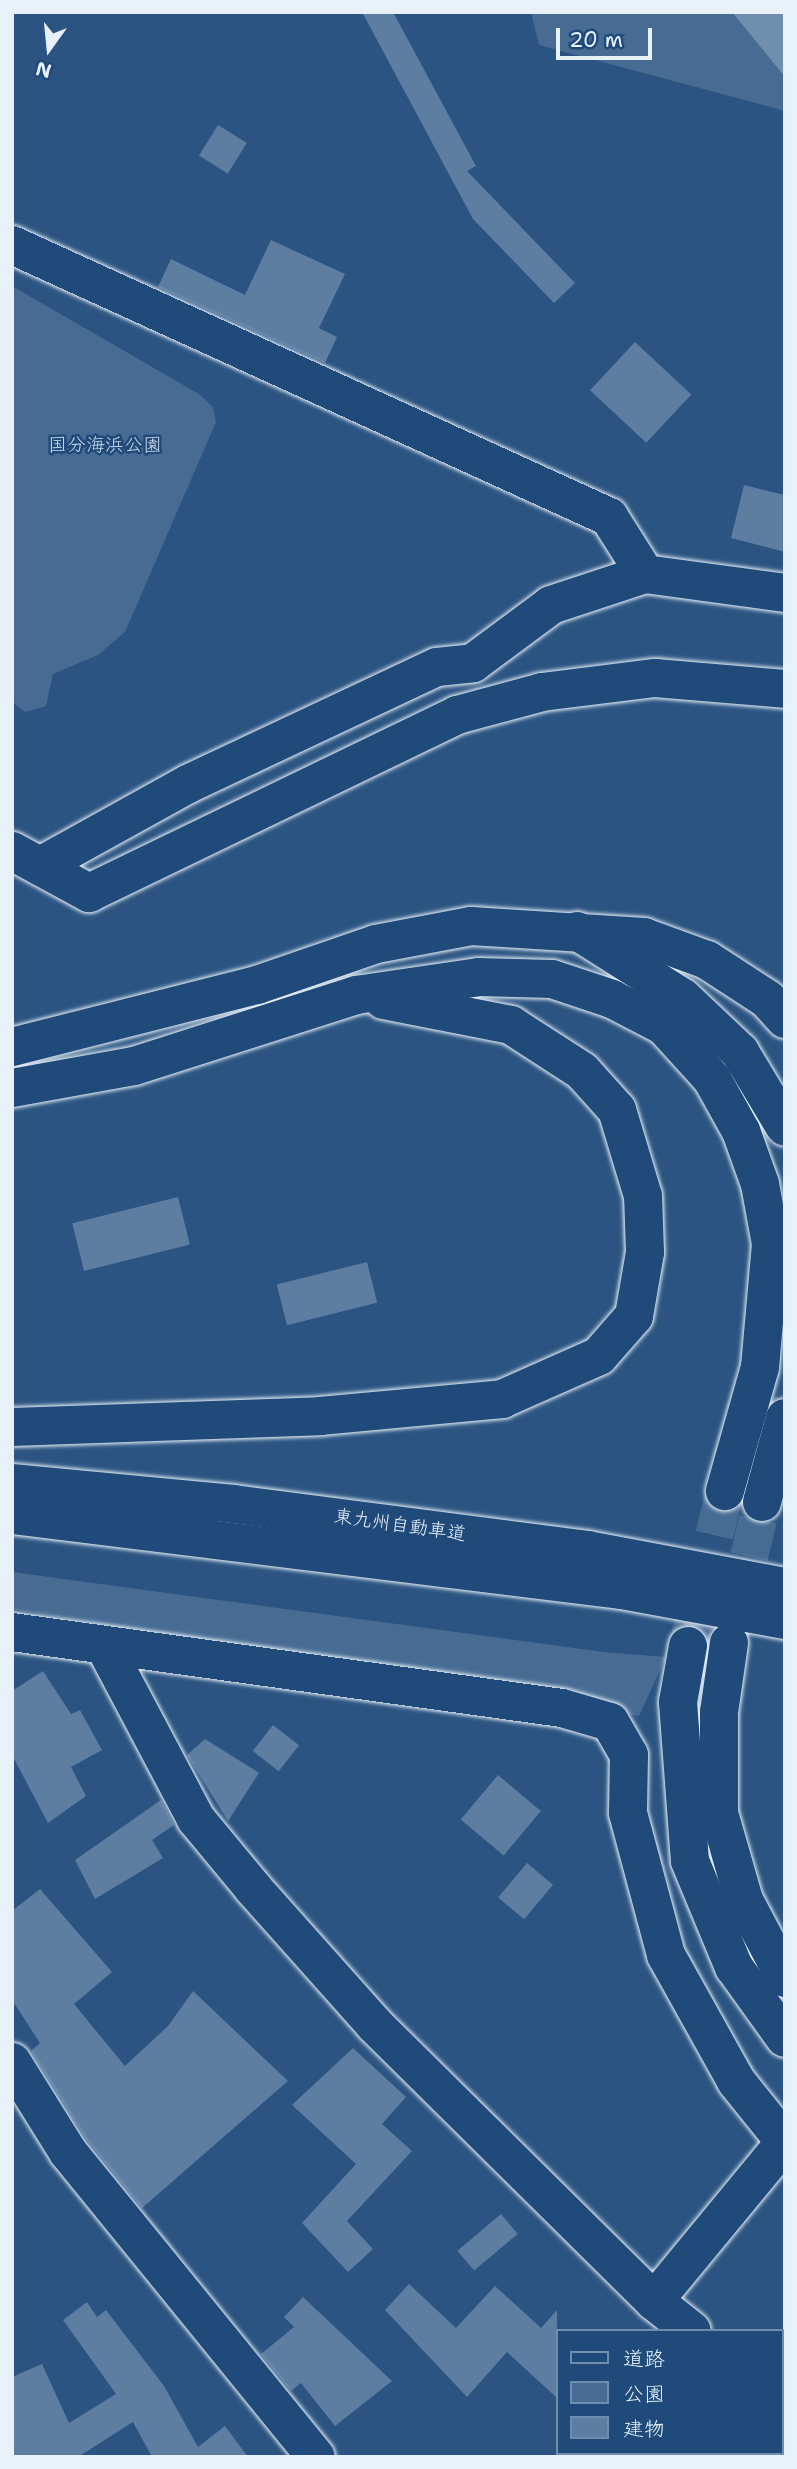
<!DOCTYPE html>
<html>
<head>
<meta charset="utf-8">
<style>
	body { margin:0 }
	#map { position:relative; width:797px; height:2469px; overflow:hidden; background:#2b5482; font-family:"Shantell Sans","Klee One",sans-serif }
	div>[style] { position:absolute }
	.green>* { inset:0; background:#476b93 }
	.water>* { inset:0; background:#708ead }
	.building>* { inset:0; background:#5d7da1; transform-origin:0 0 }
	.highway-tunnel>* { height:38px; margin-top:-19px; transform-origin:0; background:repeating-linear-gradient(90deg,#476c94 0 38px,transparent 0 57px) }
	.roads { filter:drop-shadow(0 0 2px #e8f1f8) drop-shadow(0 0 2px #e8f1f8) }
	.minor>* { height:38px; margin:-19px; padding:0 19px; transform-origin:19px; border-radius:19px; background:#1f4a7a }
	.highway>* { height:38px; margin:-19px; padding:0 19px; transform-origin:19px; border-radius:19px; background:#1f4a7a }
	span { translate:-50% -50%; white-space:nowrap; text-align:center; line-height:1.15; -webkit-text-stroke:5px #1f4a7a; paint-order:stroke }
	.park-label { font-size:19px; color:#d0dde9 }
	.street-label { font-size:19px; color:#e8f1f8 }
	.frame { position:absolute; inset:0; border:14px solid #e8f1f8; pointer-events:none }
	.legend { position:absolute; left:556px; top:2329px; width:228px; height:126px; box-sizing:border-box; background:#1f4a7a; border:2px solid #6f8dac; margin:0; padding:9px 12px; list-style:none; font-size:21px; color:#e8f1f8 }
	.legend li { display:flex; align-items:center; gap:14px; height:35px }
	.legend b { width:35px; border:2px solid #6f8dac }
	.north { position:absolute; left:14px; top:14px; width:70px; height:70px; -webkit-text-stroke:5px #1f4a7a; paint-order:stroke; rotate:195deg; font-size:19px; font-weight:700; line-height:28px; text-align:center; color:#e8f1f8 }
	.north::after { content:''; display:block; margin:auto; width:24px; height:32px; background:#e8f1f8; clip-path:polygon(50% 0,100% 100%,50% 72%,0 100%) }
	.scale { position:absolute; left:556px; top:28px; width:96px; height:32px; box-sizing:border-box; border:4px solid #e8f1f8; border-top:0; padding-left:9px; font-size:21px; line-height:24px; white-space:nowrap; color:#e8f1f8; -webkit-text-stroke:5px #1f4a7a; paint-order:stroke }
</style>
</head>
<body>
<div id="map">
	<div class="green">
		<i style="clip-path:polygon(531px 12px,785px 12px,785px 111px,539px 45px)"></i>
		<i style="clip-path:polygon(12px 286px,199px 394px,213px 407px,216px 422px,125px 632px,98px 655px,53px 674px,46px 706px,25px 712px,12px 702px)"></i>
		<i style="clip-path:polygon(12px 1572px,604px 1652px,666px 1657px,639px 1716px,12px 1609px)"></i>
	</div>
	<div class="water">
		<i style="clip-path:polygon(732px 12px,785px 12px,785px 77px)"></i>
	</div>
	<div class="building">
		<i style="clip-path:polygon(362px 12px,393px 12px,476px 166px,467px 171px,575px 283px,554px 303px,473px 219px)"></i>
		<i style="left:218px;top:125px;width:34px;height:36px;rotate:32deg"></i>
		<i style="clip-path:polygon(271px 240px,345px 274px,319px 328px,337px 337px,325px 363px,158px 287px,171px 259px,245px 295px)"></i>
		<i style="left:635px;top:342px;width:77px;height:66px;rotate:43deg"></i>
		<i style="clip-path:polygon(744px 485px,785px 495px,785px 552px,731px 538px)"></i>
		<i style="left:178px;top:1197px;width:49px;height:109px;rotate:76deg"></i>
		<i style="left:367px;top:1262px;width:42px;height:93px;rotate:76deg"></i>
		<i style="clip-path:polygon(43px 1671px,71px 1714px,80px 1710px,102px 1750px,71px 1767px,86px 1796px,48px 1823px,12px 1755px,12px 1691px)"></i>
		<i style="left:273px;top:1725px;width:33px;height:33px;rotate:38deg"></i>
		<i style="clip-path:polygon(205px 1739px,259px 1773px,228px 1821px,187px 1755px)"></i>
		<i style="left:498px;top:1775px;width:56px;height:58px;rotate:40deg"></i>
		<i style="clip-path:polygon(161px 1800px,174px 1825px,152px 1840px,163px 1858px,95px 1899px,75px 1860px)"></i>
		<i style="left:527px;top:1863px;width:34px;height:45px;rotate:40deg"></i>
		<i style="clip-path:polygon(40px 1889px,112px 1972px,74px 2004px,125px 2066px,168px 2026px,193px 1991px,288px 2081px,142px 2208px,86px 2139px,31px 2051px,40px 2043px,12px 2000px,12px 1911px)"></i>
		<i style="clip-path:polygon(353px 2048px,406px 2097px,382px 2124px,412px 2151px,347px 2221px,373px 2249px,348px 2272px,302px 2223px,356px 2164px,292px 2105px)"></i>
		<i style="left:501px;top:2214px;width:26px;height:57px;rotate:50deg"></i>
		<i style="clip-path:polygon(409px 2284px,456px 2328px,495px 2286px,541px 2328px,557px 2310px,557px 2398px,507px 2352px,467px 2397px,385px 2310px)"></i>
		<i style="clip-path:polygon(303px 2297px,392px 2381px,335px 2426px,301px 2383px,291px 2391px,261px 2354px,294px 2327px,284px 2317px)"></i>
		<i style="clip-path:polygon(87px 2302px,97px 2317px,106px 2310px,164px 2386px,198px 2447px,225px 2426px,248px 2457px,152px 2457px,133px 2422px,78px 2457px,12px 2457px,12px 2377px,42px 2364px,69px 2423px,116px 2394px,63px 2320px)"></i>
	</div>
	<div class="highway-tunnel">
		<i style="left:736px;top:1612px;width:113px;rotate:-76.7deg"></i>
		<i style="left:688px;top:1646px;width:159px;rotate:-76.6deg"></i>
	</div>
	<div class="roads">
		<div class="minor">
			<i style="left:12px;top:245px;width:656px;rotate:24.49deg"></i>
			<i style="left:609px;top:517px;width:67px;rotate:57.7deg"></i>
			<i style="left:12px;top:851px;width:88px;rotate:28.6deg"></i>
			<i style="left:89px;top:893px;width:409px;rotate:-25.8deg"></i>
			<i style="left:457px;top:715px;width:88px;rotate:-15.1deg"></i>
			<i style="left:542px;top:692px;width:114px;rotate:-7.1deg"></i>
			<i style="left:655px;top:678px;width:130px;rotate:4.8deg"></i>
			<i style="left:40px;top:866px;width:169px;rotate:-29deg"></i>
			<i style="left:188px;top:784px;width:275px;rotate:-25.2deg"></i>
			<i style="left:437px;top:667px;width:36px;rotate:-6deg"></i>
			<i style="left:473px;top:663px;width:97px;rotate:-36.6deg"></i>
			<i style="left:551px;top:605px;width:99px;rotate:-18.3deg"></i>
			<i style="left:645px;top:574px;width:141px;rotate:7.7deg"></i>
			<i style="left:12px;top:1632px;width:555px;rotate:7.87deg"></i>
			<i style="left:562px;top:1708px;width:50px;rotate:16.3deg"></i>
			<i style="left:610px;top:1722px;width:38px;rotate:60deg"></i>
			<i style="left:629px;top:1755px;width:58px;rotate:91deg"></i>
			<i style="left:628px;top:1813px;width:147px;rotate:75deg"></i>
			<i style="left:666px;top:1955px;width:144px;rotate:60.9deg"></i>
			<i style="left:736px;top:2081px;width:78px;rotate:51.2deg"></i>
			<i style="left:105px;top:1647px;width:195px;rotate:62.1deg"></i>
			<i style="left:196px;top:1819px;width:89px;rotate:50.4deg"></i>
			<i style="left:253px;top:1888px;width:183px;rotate:48.3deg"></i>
			<i style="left:375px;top:2025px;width:392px;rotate:44.7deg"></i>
			<i style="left:654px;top:2301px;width:48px;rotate:38.3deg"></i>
			<i style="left:12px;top:2062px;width:106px;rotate:58.1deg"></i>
			<i style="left:68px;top:2152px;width:393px;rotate:50.9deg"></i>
			<i style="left:654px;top:2301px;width:206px;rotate:-50.5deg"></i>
			<i style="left:781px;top:2393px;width:5px;rotate:37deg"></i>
		</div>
		<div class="highway">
			<i style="left:577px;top:931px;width:125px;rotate:32.3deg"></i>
			<i style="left:683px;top:998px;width:79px;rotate:43.5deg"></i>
			<i style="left:740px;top:1052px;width:87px;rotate:59deg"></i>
			<i style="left:12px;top:1047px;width:253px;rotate:-14.2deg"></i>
			<i style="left:257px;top:985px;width:126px;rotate:-19deg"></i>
			<i style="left:376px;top:944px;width:97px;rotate:-10.7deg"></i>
			<i style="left:471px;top:926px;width:173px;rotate:3.6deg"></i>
			<i style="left:644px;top:937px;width:67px;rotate:20.1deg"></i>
			<i style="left:707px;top:960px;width:72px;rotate:33deg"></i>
			<i style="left:767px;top:999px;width:27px;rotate:48deg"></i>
			<i style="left:12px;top:1088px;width:124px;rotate:-10.2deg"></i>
			<i style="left:134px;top:1066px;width:233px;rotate:-17.7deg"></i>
			<i style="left:356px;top:995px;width:124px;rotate:-8.3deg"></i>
			<i style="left:479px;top:977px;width:73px;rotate:1.6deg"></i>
			<i style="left:552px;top:979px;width:63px;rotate:18.4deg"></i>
			<i style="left:612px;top:999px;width:59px;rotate:27.4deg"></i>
			<i style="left:664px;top:1026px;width:72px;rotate:47.8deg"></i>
			<i style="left:712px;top:1079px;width:60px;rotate:60.9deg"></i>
			<i style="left:741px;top:1131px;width:56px;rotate:70.3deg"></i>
			<i style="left:760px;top:1184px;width:61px;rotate:79.6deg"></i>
			<i style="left:771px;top:1244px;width:123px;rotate:95.1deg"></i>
			<i style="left:760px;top:1367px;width:129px;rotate:105.8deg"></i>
			<i style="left:12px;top:1427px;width:308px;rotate:-2deg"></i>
			<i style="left:320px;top:1416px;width:183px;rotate:-5.3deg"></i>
			<i style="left:502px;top:1399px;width:106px;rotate:-23.9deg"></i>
			<i style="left:599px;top:1356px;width:53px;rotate:-48.8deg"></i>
			<i style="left:634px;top:1316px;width:65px;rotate:-80.2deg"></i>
			<i style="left:645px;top:1252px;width:56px;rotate:-92deg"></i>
			<i style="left:643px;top:1196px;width:90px;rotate:-106.8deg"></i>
			<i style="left:617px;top:1110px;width:52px;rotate:-131.9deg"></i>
			<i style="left:582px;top:1071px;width:85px;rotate:-147.1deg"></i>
			<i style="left:511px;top:1025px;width:130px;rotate:-168.9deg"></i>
			<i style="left:12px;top:1483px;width:222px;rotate:5.4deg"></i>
			<i style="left:233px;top:1504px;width:357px;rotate:7.4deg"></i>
			<i style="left:587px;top:1550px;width:201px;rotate:10.6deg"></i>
			<i style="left:762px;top:1502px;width:87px;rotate:-74.7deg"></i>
			<i style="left:12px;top:1515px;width:615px;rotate:7.01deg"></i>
			<i style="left:622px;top:1590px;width:166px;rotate:10.4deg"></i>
			<i style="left:729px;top:1643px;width:70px;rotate:98.2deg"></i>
			<i style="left:719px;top:1712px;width:101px;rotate:90deg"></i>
			<i style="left:719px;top:1813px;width:91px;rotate:74deg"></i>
			<i style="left:744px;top:1900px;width:88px;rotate:62.3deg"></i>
			<i style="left:688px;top:1646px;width:57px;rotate:100.1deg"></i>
			<i style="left:678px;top:1702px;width:159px;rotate:85.7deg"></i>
			<i style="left:690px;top:1861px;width:115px;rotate:67.5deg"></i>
			<i style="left:734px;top:1967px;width:87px;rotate:54.3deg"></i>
		</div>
	</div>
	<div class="park-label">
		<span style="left:105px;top:445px">国分海浜公園</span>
	</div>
	<div class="street-label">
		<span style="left:400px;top:1525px;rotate:8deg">東九州自動車道</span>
	</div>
	<div class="frame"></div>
	<ul class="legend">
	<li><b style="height:9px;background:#1f4a7a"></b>道路</li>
	<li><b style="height:19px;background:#476b93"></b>公園</li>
	<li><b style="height:19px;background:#5d7da1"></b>建物</li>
	</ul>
	<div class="north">N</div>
	<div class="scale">20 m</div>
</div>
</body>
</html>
